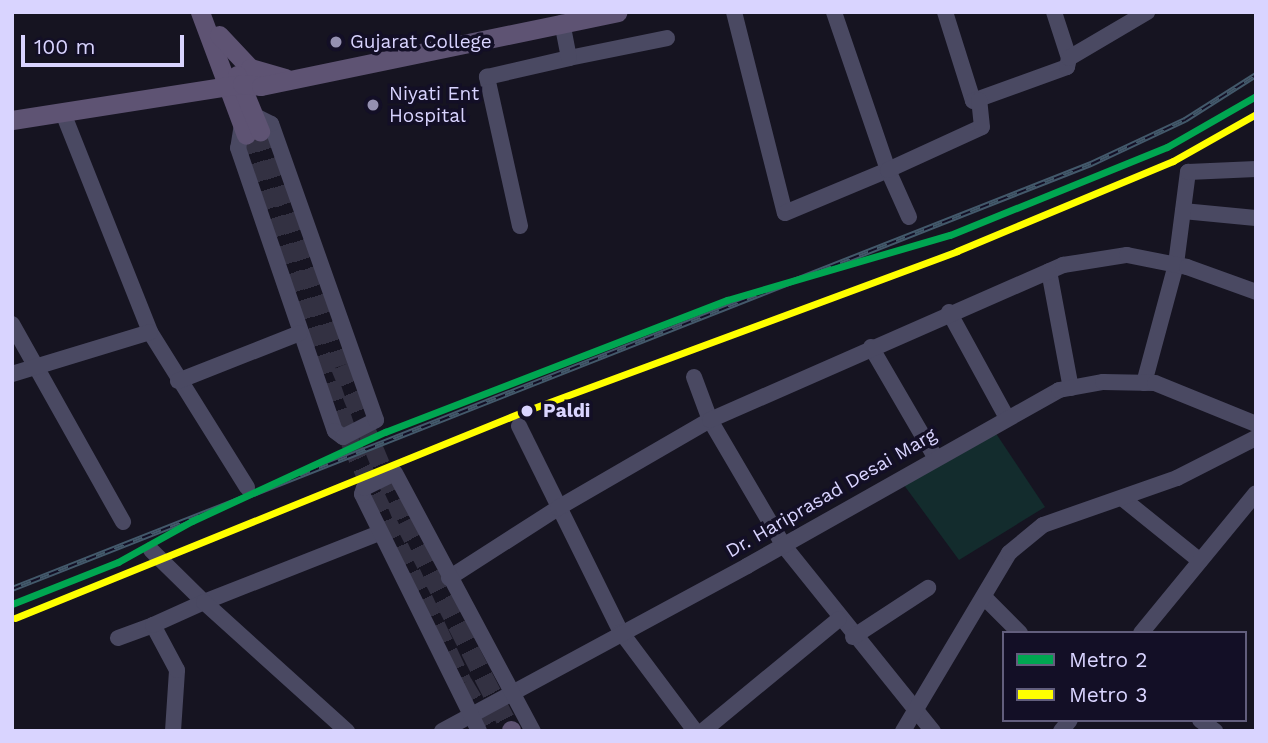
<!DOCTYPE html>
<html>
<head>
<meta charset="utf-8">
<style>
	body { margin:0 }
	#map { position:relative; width:1268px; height:743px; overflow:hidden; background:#161421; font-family:"Work Sans",sans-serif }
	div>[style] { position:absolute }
	.green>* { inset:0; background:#132c2d }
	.major-tunnel>* { height:19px; margin-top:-9.5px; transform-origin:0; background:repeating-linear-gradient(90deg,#333142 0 19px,transparent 0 29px) }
	.minor>* { height:16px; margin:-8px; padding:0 8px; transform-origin:8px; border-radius:8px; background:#4a4962 }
	.major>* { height:19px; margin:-9.5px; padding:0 9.5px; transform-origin:9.5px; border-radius:9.5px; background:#5e5373 }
	.rail>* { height:6px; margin-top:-3px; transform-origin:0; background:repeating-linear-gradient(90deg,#130f26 0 10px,#43596b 0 20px); box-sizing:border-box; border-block:2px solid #43596b }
	.metro-1>* { height:7px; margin:-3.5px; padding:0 3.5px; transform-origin:3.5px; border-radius:3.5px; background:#00a651 }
	.metro-2>* { height:7px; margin:-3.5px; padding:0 3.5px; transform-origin:3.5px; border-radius:3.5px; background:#ff0 }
	.dots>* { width:19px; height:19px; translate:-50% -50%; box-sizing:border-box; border:4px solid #130f26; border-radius:50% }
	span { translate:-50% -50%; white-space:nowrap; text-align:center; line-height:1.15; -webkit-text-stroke:7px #130f26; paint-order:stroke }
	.poi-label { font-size:19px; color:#d9d4ff }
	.left { translate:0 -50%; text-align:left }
	.stop-label { font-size:19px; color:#d9d4ff; font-weight:700 }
	.street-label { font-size:19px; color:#d9d4ff }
	.frame { position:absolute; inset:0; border:14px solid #d9d4ff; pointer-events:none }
	.legend { position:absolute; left:1002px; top:631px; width:245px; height:91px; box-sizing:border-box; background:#130f26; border:2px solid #625e7d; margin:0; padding:9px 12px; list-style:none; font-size:21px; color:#d9d4ff }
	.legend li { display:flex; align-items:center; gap:14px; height:35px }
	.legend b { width:35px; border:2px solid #625e7d }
	.scale { position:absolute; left:21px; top:35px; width:163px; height:32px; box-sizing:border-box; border:4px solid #d9d4ff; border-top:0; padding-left:9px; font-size:21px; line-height:24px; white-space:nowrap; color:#d9d4ff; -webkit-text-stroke:5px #130f26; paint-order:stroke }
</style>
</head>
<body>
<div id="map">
	<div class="green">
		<i style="clip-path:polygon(993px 429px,1045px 507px,959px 560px,901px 481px)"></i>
	</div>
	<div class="major-tunnel">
		<i style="left:260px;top:131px;width:248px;rotate:71.2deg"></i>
		<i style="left:340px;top:366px;width:168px;rotate:67.6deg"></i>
		<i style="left:404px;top:521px;width:235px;rotate:62.9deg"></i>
		<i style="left:246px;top:135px;width:323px;rotate:71.2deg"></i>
		<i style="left:350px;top:441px;width:267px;rotate:65deg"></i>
		<i style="left:463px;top:683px;width:56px;rotate:58.9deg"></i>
	</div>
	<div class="minor">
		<i style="left:734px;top:12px;width:207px;rotate:75.8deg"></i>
		<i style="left:785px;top:213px;width:112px;rotate:-22.7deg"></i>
		<i style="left:888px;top:170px;width:167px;rotate:-108.9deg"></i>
		<i style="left:945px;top:12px;width:93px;rotate:72.5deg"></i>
		<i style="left:973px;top:101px;width:100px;rotate:-19.9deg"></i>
		<i style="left:1067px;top:67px;width:9px;rotate:-77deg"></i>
		<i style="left:1069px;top:58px;width:48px;rotate:-108.1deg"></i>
		<i style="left:569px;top:58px;width:100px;rotate:-11.5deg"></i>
		<i style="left:1069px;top:58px;width:91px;rotate:-30.5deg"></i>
		<i style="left:63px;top:113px;width:236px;rotate:68.3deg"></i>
		<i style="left:150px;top:332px;width:183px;rotate:58deg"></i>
		<i style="left:242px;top:124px;width:24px;rotate:99deg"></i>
		<i style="left:238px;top:148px;width:299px;rotate:71.1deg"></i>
		<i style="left:335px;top:431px;width:10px;rotate:37deg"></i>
		<i style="left:343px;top:437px;width:37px;rotate:-27deg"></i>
		<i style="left:376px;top:420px;width:314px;rotate:-109.5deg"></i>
		<i style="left:271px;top:124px;width:18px;rotate:-153deg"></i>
		<i style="left:1183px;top:211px;width:73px;rotate:5.5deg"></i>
		<i style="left:909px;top:217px;width:51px;rotate:-114.1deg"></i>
		<i style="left:888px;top:170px;width:103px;rotate:-24.6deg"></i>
		<i style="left:982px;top:127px;width:27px;rotate:-96deg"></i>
		<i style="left:520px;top:226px;width:153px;rotate:-102.5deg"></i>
		<i style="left:487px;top:77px;width:84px;rotate:-13deg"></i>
		<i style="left:569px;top:58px;width:36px;rotate:-101deg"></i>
		<i style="left:1049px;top:271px;width:119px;rotate:79.4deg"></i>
		<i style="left:949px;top:312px;width:121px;rotate:61.3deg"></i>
		<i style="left:12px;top:324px;width:227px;rotate:60.7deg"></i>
		<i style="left:871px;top:347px;width:127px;rotate:59.8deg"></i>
		<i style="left:12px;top:374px;width:144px;rotate:-16.9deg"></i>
		<i style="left:694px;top:377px;width:46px;rotate:69.6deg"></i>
		<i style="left:710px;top:420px;width:146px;rotate:59.6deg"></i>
		<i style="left:784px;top:546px;width:238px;rotate:51.2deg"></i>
		<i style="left:178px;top:381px;width:131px;rotate:-21.5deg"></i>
		<i style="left:1144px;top:383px;width:123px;rotate:-74.9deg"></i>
		<i style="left:1176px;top:264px;width:93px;rotate:-82.6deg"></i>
		<i style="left:1188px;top:172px;width:68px;rotate:-2.5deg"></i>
		<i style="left:519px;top:426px;width:230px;rotate:63.7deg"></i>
		<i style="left:621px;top:632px;width:124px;rotate:53.2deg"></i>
		<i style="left:1122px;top:498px;width:100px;rotate:38.9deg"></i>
		<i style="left:151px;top:550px;width:74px;rotate:44.5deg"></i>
		<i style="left:204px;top:602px;width:188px;rotate:-21.5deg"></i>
		<i style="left:449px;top:578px;width:130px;rotate:-32.7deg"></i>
		<i style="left:558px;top:508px;width:176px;rotate:-30.1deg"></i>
		<i style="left:710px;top:420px;width:386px;rotate:-23.7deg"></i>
		<i style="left:1063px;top:265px;width:65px;rotate:-8.9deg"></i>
		<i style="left:1127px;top:255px;width:61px;rotate:11.3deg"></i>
		<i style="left:1187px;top:267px;width:73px;rotate:19.9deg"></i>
		<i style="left:984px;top:597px;width:51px;rotate:45deg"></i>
		<i style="left:1141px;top:633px;width:181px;rotate:-50.6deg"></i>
		<i style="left:853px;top:637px;width:90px;rotate:-33.2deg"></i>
		<i style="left:118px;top:638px;width:37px;rotate:-20deg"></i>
		<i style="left:1200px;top:720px;width:19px;rotate:36deg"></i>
		<i style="left:173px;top:731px;width:61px;rotate:-86.2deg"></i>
		<i style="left:177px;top:670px;width:51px;rotate:-118.1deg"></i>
		<i style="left:153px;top:625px;width:56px;rotate:-24.3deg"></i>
		<i style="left:204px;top:602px;width:193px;rotate:42.1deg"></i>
		<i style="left:442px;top:731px;width:347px;rotate:-28.4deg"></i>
		<i style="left:747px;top:566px;width:358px;rotate:-29.4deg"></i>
		<i style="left:1059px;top:390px;width:45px;rotate:-10.3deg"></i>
		<i style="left:1103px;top:382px;width:52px;rotate:1.1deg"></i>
		<i style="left:1155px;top:383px;width:109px;rotate:22.1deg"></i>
		<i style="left:479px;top:731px;width:264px;rotate:-116.3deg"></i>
		<i style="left:362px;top:494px;width:6px;rotate:-72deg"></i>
		<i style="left:364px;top:488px;width:34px;rotate:-26deg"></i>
		<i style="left:395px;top:473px;width:293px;rotate:61.9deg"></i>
		<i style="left:703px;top:731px;width:176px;rotate:-39.5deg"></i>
		<i style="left:903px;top:731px;width:207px;rotate:-59.2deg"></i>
		<i style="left:1009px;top:553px;width:44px;rotate:-39.5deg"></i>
		<i style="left:1043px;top:525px;width:142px;rotate:-19.3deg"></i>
		<i style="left:1177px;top:478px;width:89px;rotate:-26.9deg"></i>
		<i style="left:1061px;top:731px;width:14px;rotate:-51deg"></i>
	</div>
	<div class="major">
		<i style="left:200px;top:12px;width:131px;rotate:69.5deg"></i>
		<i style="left:219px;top:35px;width:45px;rotate:46.8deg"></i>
		<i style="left:250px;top:68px;width:37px;rotate:16deg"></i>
		<i style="left:237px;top:75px;width:61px;rotate:67.7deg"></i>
		<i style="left:12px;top:120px;width:233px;rotate:-8.9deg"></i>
		<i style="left:242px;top:84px;width:19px;rotate:6deg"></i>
		<i style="left:261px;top:86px;width:364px;rotate:-11.7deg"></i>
		<i style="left:511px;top:730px;width:1px;rotate:90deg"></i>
	</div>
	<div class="rail">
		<i style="left:12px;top:589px;width:1160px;rotate:-21.5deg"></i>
		<i style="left:1091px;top:164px;width:104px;rotate:-25.1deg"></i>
		<i style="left:1185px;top:120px;width:84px;rotate:-32.4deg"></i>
	</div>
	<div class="metro-1">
		<i style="left:12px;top:604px;width:114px;rotate:-21.6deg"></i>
		<i style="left:118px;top:562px;width:85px;rotate:-29deg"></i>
		<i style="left:192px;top:521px;width:213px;rotate:-24.8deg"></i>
		<i style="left:385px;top:432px;width:367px;rotate:-21.1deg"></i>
		<i style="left:727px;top:300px;width:232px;rotate:-16.3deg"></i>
		<i style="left:950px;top:235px;width:234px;rotate:-22.1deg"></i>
		<i style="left:1167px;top:147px;width:103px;rotate:-29.8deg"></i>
	</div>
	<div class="metro-2">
		<i style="left:15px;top:618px;width:545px;rotate:-22.09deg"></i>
		<i style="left:520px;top:413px;width:466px;rotate:-20.3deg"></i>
		<i style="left:957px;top:251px;width:234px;rotate:-22.6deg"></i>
		<i style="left:1173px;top:161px;width:95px;rotate:-29.5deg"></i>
	</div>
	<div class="dots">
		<i style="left:336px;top:42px;background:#9591b1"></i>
		<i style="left:373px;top:105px;background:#9591b1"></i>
		<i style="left:527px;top:411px;background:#d9d4ff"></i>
	</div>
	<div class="poi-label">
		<span class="left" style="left:350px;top:42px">Gujarat College</span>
		<span class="left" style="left:389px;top:105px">Niyati Ent<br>Hospital</span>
	</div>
	<div class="stop-label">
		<span class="left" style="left:543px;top:411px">Paldi</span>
	</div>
	<div class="street-label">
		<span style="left:831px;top:493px;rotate:-30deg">Dr. Hariprasad Desai Marg</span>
	</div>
	<div class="frame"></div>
	<ul class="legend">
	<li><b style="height:9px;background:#00a651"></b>Metro 2</li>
	<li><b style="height:9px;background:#ff0"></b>Metro 3</li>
	</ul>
	<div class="scale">100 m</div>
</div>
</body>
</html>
